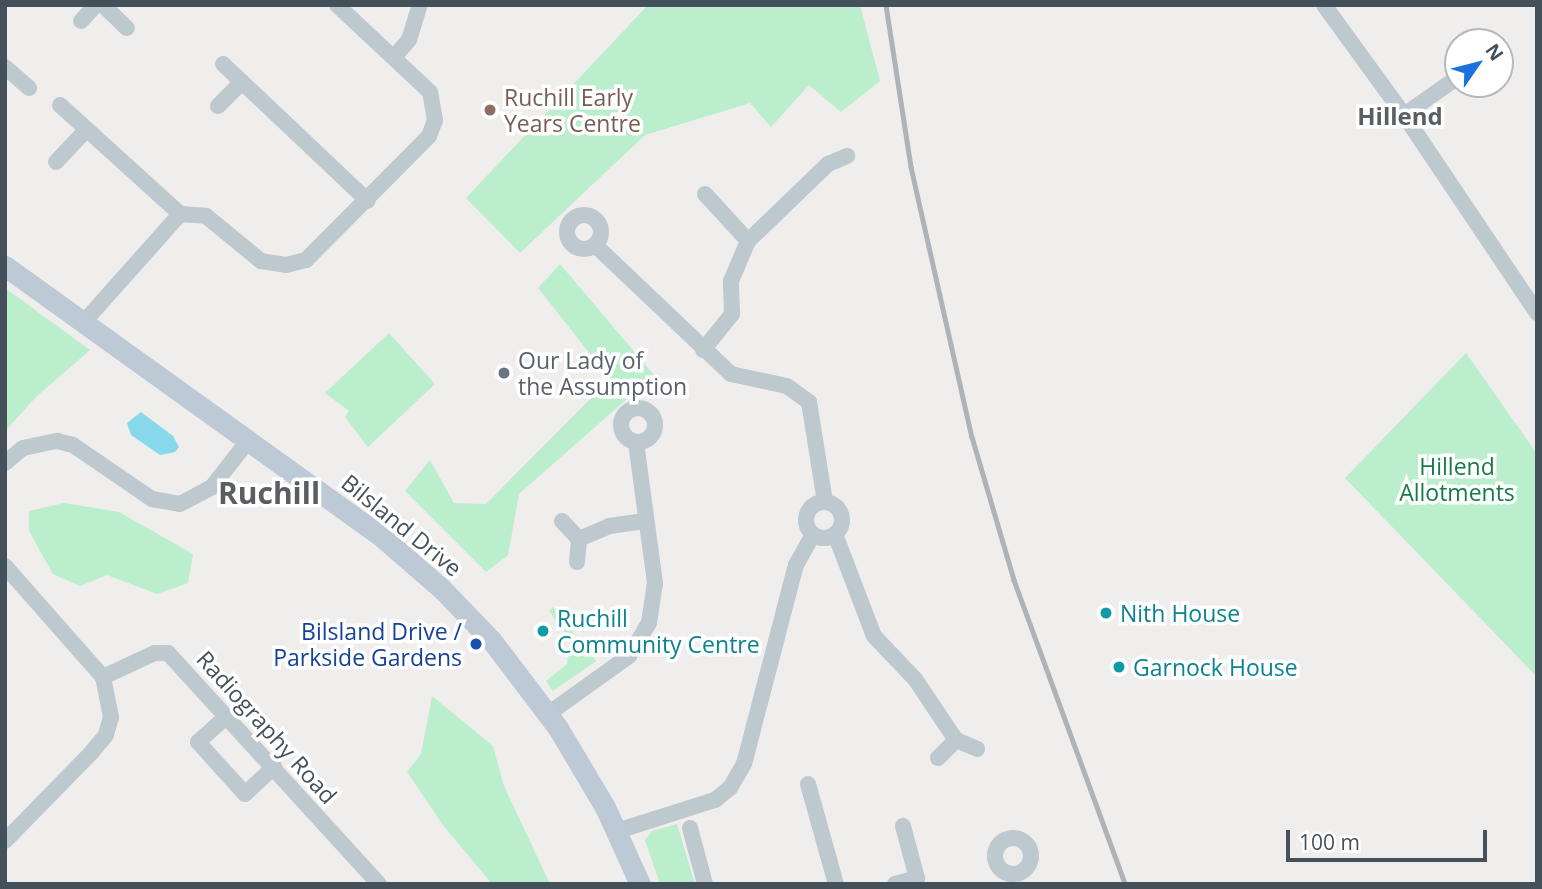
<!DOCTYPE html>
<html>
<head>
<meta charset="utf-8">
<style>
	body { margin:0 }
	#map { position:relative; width:1542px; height:889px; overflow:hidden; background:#f0eded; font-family:"Open Sans",sans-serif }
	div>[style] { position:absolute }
	.green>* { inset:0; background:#baeecd }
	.water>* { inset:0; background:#87d8eb }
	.minor>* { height:16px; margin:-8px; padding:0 8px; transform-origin:8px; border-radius:8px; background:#bdc8cf }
	.minor>.ring { margin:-8px; padding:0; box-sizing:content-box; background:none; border:16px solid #bdc8cf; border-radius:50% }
	.secondary>* { height:21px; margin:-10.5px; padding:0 10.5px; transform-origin:10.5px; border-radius:10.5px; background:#bdc9d4 }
	.rail>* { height:4.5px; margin:-2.25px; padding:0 2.25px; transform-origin:2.25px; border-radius:2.25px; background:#afb2b7 }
	.dots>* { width:19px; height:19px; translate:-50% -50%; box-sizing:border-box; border:4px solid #fff; border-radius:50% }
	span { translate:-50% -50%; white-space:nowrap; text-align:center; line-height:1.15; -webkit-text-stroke:7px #fff; paint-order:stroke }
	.education-label { font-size:23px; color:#785e54 }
	.left { translate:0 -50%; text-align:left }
	.worship-label { font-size:23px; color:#5b616d }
	.park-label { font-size:23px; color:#177b47 }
	.street-label { font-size:23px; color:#45515a }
	.culture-label { font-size:23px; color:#0d838f }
	.transit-label { font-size:23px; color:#164399 }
	.right { translate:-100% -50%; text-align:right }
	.neighbourhood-label { font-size:24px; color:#5a5d62; font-weight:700 }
	.district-label { font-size:30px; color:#5a5d62; font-weight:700 }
	.frame { position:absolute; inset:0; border:7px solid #45515a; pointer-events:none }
	.north { position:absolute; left:1444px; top:28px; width:70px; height:70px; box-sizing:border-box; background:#fff; border:2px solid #b5b9bd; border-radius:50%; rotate:55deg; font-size:19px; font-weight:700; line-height:28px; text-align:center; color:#45515a }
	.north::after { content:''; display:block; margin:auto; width:24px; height:32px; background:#1972dd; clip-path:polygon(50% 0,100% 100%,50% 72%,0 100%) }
	.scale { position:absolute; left:1286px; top:830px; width:201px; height:32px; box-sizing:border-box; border:4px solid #45515a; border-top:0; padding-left:9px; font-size:21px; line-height:24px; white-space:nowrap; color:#45515a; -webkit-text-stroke:5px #fff; paint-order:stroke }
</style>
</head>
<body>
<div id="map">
	<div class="green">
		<i style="clip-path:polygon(648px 5px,860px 5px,880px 81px,841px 112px,809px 85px,771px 127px,750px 103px,645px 135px,520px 253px,466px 198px)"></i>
		<i style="clip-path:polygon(560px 264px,654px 375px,519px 494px,508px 555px,486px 572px,405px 491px,430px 460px,454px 503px,486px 504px,610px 379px,538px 288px)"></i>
		<i style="clip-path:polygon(5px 288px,90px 350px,36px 397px,5px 431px)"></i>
		<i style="clip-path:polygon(389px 333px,435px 384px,368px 447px,345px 417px,349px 411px,325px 393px)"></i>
		<i style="clip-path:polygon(1466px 353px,1537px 454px,1537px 677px,1345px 478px)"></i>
		<i style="clip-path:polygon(64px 503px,119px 512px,193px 554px,188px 583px,157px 594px,107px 575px,80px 586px,53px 574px,29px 531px,29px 511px)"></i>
		<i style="clip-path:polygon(553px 607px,596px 661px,553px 691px,546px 681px,567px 664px,570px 640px,549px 611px)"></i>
		<i style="clip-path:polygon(432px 696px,493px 746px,504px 786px,550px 884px,492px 884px,443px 825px,407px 772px,421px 754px)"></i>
		<i style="clip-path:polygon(677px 824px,695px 884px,660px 884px,645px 840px,652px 831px)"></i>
	</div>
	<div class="water">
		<i style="clip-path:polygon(141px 412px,173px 436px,179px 447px,175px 452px,160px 455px,131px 435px,127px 423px)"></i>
	</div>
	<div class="minor">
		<i style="left:103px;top:5px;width:33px;rotate:44deg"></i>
		<i style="left:1324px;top:5px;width:136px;rotate:54deg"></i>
		<i style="left:1404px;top:115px;width:239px;rotate:56.1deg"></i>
		<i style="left:81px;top:21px;width:22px;rotate:-47deg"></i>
		<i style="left:394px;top:57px;width:23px;rotate:-49deg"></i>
		<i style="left:409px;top:40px;width:37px;rotate:-73deg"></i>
		<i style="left:223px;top:64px;width:199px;rotate:43.4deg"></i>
		<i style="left:5px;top:67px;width:32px;rotate:41deg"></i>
		<i style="left:60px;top:105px;width:162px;rotate:42.2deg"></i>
		<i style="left:218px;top:106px;width:34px;rotate:-45deg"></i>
		<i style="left:1404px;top:115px;width:57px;rotate:-35.1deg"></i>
		<i style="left:56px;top:162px;width:44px;rotate:-46.8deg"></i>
		<i style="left:705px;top:194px;width:64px;rotate:47.5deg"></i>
		<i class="ring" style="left:567px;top:215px;width:18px;height:18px"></i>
		<i style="left:595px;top:245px;width:187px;rotate:43.5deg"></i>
		<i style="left:731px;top:374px;width:57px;rotate:12.1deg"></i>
		<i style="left:787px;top:386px;width:27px;rotate:36deg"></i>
		<i style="left:809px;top:402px;width:101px;rotate:80.9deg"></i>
		<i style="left:83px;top:323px;width:146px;rotate:-48.3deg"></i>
		<i style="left:180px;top:214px;width:26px;rotate:4deg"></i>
		<i style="left:206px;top:216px;width:71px;rotate:39.3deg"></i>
		<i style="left:261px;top:261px;width:25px;rotate:9deg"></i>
		<i style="left:286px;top:265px;width:21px;rotate:-14deg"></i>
		<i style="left:306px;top:260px;width:175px;rotate:-45.2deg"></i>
		<i style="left:429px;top:136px;width:17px;rotate:-69deg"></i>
		<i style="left:435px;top:120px;width:28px;rotate:-100deg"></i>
		<i style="left:430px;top:92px;width:127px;rotate:-136.9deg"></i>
		<i style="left:703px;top:350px;width:46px;rotate:-51.1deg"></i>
		<i style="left:732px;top:314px;width:33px;rotate:-92deg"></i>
		<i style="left:731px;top:281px;width:43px;rotate:-67deg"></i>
		<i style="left:748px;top:241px;width:111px;rotate:-43.9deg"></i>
		<i style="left:828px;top:164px;width:21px;rotate:-23deg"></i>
		<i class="ring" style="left:621px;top:408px;width:18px;height:18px"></i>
		<i style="left:5px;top:463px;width:23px;rotate:-40deg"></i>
		<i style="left:23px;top:448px;width:35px;rotate:-12deg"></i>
		<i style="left:57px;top:441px;width:16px;rotate:14deg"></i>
		<i style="left:73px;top:445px;width:96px;rotate:34.4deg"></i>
		<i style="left:152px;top:499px;width:28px;rotate:10deg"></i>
		<i style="left:180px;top:504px;width:36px;rotate:-28deg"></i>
		<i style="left:212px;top:487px;width:57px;rotate:-52.1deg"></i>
		<i class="ring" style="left:806px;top:502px;width:20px;height:20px"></i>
		<i style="left:562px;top:521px;width:25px;rotate:47deg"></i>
		<i style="left:835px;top:534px;width:109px;rotate:69.1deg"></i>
		<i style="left:874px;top:636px;width:59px;rotate:46.4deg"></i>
		<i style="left:915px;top:679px;width:73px;rotate:56.1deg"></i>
		<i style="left:956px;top:740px;width:23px;rotate:23deg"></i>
		<i style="left:577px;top:562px;width:23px;rotate:-85deg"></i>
		<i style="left:579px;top:539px;width:33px;rotate:-23deg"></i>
		<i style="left:609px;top:526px;width:36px;rotate:-8deg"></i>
		<i style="left:5px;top:566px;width:148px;rotate:48.6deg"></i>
		<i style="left:103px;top:677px;width:41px;rotate:78.7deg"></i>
		<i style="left:111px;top:717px;width:19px;rotate:106deg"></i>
		<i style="left:106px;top:735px;width:23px;rotate:130deg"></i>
		<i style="left:91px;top:753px;width:123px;rotate:134.3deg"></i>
		<i style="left:103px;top:677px;width:57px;rotate:-24.8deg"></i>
		<i style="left:155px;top:653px;width:13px"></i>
		<i style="left:168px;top:653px;width:313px;rotate:47.6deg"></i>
		<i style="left:548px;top:714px;width:100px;rotate:-35.6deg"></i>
		<i style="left:629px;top:656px;width:39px;rotate:-59deg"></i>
		<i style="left:649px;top:623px;width:40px;rotate:-81.5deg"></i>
		<i style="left:655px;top:583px;width:141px;rotate:-97.7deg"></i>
		<i style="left:227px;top:716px;width:39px;rotate:138deg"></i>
		<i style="left:198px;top:742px;width:70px;rotate:47.9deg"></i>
		<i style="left:245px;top:794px;width:40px;rotate:-43deg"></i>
		<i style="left:938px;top:758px;width:25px;rotate:-45deg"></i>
		<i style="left:808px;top:784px;width:104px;rotate:74.4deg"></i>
		<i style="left:690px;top:828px;width:58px;rotate:75deg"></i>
		<i style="left:617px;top:831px;width:103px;rotate:-17.6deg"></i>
		<i style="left:715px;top:800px;width:19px;rotate:-39deg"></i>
		<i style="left:730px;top:788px;width:28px;rotate:-60deg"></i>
		<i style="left:744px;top:764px;width:206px;rotate:-75.4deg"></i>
		<i style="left:796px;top:565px;width:35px;rotate:-61deg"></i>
		<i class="ring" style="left:995px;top:838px;width:20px;height:20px"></i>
		<i style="left:895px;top:884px;width:23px;rotate:-15deg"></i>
		<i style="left:917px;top:878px;width:54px;rotate:-105.1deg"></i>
	</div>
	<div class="secondary">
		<i style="left:5px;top:266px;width:464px;rotate:35.7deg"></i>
		<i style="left:382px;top:537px;width:79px;rotate:40.9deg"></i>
		<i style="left:442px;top:589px;width:72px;rotate:46.1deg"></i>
		<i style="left:492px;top:641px;width:109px;rotate:52.8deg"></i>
		<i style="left:558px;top:728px;width:92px;rotate:59.3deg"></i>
		<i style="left:605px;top:807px;width:85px;rotate:65.6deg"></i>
	</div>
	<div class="rail">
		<i style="left:886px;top:5px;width:164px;rotate:81.2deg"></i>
		<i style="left:911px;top:167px;width:277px;rotate:77.3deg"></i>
		<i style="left:972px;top:437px;width:149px;rotate:73.6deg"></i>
		<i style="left:1014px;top:580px;width:324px;rotate:69.9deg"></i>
	</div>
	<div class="dots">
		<i style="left:490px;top:110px;background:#8d6e63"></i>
		<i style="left:504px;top:373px;background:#6b7280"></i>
		<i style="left:1106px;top:613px;background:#0f9aa8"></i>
		<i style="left:543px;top:631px;background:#0f9aa8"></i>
		<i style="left:476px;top:644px;background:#1a4fb4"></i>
		<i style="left:1119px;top:667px;background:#0f9aa8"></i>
	</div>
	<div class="education-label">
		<span class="left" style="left:504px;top:110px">Ruchill Early<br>Years Centre</span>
	</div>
	<div class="worship-label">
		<span class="left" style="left:518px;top:373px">Our Lady of<br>the Assumption</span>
	</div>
	<div class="park-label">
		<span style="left:1457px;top:479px">Hillend<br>Allotments</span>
	</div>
	<div class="street-label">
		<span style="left:402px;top:525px;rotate:39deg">Bilsland Drive</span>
		<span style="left:267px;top:727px;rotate:48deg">Radiography Road</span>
	</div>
	<div class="culture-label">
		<span class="left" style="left:1120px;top:613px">Nith House</span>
		<span class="left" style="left:557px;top:631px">Ruchill<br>Community Centre</span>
		<span class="left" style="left:1133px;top:667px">Garnock House</span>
	</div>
	<div class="transit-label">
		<span class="right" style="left:462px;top:644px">Bilsland Drive /<br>Parkside Gardens</span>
	</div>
	<div class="neighbourhood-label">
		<span style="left:1400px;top:116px">Hillend</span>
	</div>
	<div class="district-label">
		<span style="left:269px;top:493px">Ruchill</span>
	</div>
	<div class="frame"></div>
	<div class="north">N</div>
	<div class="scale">100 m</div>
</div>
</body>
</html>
